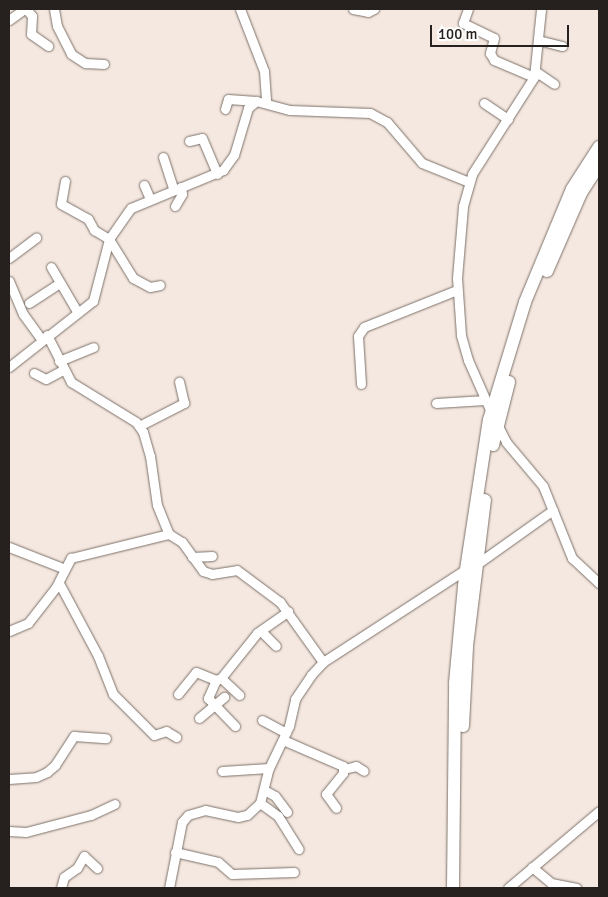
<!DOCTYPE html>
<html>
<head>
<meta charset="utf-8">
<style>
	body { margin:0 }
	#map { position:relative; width:608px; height:897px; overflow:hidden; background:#f5e8e0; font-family:Signika,sans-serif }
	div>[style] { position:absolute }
	.roads { filter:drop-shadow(0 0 1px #7c7169) drop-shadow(0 0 1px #7c7169) }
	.minor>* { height:9px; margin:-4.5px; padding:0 4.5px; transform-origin:4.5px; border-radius:4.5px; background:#fff }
	.highway>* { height:12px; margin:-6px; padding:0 6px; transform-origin:6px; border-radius:6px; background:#fff }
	span { translate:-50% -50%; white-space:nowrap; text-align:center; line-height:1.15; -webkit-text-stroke:4px #fff; paint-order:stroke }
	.frame { position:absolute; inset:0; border:10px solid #26211e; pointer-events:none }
	.scale { position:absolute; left:430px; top:25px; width:139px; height:22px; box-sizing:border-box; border:2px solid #26211e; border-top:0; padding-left:6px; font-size:15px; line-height:18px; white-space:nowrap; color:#26211e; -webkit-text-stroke:4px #fff; paint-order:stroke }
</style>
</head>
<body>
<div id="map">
	<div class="roads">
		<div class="minor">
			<i style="left:26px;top:9px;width:9px;rotate:49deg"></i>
			<i style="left:32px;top:16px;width:18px;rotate:93deg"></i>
			<i style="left:31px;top:34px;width:21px;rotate:35deg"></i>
			<i style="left:54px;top:9px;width:17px;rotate:80deg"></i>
			<i style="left:57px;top:26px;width:31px;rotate:63deg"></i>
			<i style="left:71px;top:54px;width:17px;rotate:33deg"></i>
			<i style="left:85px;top:63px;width:19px;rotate:3deg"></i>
			<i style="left:240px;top:9px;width:66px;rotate:68.8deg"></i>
			<i style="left:264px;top:71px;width:31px;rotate:86deg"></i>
			<i style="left:353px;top:9px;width:15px;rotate:11deg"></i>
			<i style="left:368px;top:12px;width:7px;rotate:-27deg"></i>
			<i style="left:468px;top:9px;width:15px;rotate:110deg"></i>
			<i style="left:463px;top:23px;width:34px;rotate:26deg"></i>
			<i style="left:494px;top:38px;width:16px;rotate:105deg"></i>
			<i style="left:490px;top:53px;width:8px;rotate:60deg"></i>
			<i style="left:494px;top:60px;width:43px;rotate:23deg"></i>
			<i style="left:9px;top:20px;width:19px;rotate:-36deg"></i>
			<i style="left:538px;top:40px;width:25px;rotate:14deg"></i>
			<i style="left:535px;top:71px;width:23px;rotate:34deg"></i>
			<i style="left:484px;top:103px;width:29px;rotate:34deg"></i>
			<i style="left:225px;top:109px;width:10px;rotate:-73deg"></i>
			<i style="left:228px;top:99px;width:28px;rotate:4deg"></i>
			<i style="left:189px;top:141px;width:13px;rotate:-13deg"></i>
			<i style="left:202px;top:138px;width:39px;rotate:67deg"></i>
			<i style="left:163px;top:157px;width:35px;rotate:72deg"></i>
			<i style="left:65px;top:181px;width:23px;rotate:100deg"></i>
			<i style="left:61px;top:204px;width:31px;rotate:29deg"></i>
			<i style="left:88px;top:219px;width:13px;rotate:61deg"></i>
			<i style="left:94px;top:230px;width:17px;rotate:31deg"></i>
			<i style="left:109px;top:239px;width:46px;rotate:58.4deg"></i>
			<i style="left:133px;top:278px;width:19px;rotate:28deg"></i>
			<i style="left:150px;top:287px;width:10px;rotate:-11deg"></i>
			<i style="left:144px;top:185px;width:15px;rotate:67deg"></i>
			<i style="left:175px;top:206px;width:14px;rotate:-60deg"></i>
			<i style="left:182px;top:194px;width:7px;rotate:-98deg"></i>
			<i style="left:9px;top:258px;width:34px;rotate:-37deg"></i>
			<i style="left:51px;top:267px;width:53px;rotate:59.6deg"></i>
			<i style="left:9px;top:281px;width:36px;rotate:67deg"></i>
			<i style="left:23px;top:314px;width:31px;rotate:54deg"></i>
			<i style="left:29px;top:303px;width:37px;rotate:-33deg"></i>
			<i style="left:47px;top:335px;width:53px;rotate:62.9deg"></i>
			<i style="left:71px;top:382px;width:76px;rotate:31.6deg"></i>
			<i style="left:136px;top:422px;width:12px;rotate:55deg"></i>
			<i style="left:143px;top:432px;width:25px;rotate:74deg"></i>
			<i style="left:150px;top:456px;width:49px;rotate:81.9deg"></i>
			<i style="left:157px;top:505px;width:31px;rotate:68deg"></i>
			<i style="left:169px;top:534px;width:15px;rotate:32deg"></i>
			<i style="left:182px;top:542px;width:36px;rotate:54deg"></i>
			<i style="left:203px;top:571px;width:9px;rotate:18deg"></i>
			<i style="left:212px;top:574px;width:25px;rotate:-9deg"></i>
			<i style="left:237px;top:570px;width:54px;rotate:36.7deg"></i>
			<i style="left:280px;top:602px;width:74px;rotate:54.4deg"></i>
			<i style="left:59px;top:361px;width:37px;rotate:-22deg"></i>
			<i style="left:9px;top:367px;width:107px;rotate:-38.2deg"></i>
			<i style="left:93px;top:301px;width:64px;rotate:-75.5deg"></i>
			<i style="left:109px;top:239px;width:38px;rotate:-55deg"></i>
			<i style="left:131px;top:208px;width:100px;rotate:-22.4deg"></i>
			<i style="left:223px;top:170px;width:19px;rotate:-54deg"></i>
			<i style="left:234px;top:155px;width:49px;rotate:-73.4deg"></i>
			<i style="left:248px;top:108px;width:11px;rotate:-41deg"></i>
			<i style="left:256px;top:101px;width:35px;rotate:15deg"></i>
			<i style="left:290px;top:110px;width:80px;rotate:2.1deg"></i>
			<i style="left:370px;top:113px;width:19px;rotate:28deg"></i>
			<i style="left:387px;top:122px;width:54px;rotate:49.5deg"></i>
			<i style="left:422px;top:163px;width:51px;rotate:22deg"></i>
			<i style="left:34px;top:373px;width:13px;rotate:27deg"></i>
			<i style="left:46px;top:379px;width:19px;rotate:-28deg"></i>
			<i style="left:361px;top:384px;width:48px;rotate:-93.6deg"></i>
			<i style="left:358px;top:336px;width:11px;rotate:-56deg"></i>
			<i style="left:364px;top:327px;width:100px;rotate:-21.7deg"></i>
			<i style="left:436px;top:403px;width:49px;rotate:-3.5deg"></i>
			<i style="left:491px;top:412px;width:57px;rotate:-113.9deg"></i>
			<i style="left:468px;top:360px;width:26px;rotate:-106deg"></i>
			<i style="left:461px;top:335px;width:57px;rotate:-94deg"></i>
			<i style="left:457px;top:278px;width:72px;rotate:-85.2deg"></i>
			<i style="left:463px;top:206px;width:33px;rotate:-74deg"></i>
			<i style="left:472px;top:174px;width:115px;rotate:-57.4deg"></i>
			<i style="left:534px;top:77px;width:68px;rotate:-84.1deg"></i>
			<i style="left:497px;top:424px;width:20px;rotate:63deg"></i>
			<i style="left:506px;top:442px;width:57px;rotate:49.9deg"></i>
			<i style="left:543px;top:486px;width:78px;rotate:68.1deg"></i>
			<i style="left:572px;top:558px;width:37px;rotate:43deg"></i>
			<i style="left:139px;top:426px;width:51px;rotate:-27.1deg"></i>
			<i style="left:184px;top:403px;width:22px;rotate:-103deg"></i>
			<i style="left:9px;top:547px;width:58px;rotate:21.3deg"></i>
			<i style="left:192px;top:557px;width:20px;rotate:-3deg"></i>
			<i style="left:477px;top:564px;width:93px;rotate:-35.4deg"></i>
			<i style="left:59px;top:583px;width:83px;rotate:61.9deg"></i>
			<i style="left:98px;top:656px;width:41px;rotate:68.5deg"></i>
			<i style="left:113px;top:694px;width:58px;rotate:45deg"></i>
			<i style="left:154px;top:735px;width:13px;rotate:-18deg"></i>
			<i style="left:166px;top:731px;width:12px;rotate:31deg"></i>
			<i style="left:9px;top:631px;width:21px;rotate:-23deg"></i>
			<i style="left:28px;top:623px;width:46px;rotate:-52.1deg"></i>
			<i style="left:56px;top:587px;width:33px;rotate:-63deg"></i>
			<i style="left:71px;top:558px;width:101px;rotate:-13.8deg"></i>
			<i style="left:261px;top:631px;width:21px;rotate:45deg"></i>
			<i style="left:221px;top:678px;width:25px;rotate:43deg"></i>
			<i style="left:216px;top:680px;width:20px;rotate:114deg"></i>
			<i style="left:208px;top:698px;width:39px;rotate:46deg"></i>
			<i style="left:178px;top:694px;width:28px;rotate:-51deg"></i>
			<i style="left:196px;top:672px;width:22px;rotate:22deg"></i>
			<i style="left:216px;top:680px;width:5px;rotate:-22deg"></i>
			<i style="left:221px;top:678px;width:58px;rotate:-51.3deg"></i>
			<i style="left:257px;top:633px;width:38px;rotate:-35deg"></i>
			<i style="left:199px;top:718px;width:33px;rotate:-40deg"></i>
			<i style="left:262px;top:720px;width:27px;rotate:28deg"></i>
			<i style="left:283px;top:740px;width:65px;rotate:23.4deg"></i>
			<i style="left:343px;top:766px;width:7px;rotate:90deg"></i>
			<i style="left:343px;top:773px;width:27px;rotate:129deg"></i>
			<i style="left:326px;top:794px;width:17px;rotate:54deg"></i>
			<i style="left:344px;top:769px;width:12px;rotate:-14deg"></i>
			<i style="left:356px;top:766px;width:9px;rotate:32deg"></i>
			<i style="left:222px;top:771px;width:47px;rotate:-3.7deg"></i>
			<i style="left:9px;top:779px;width:27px;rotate:-4deg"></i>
			<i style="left:36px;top:777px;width:12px;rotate:-24deg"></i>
			<i style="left:47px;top:772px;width:11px;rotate:-41deg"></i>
			<i style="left:55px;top:765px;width:35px;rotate:-57deg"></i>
			<i style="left:74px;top:736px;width:32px;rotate:4deg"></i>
			<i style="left:266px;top:791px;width:10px;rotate:29deg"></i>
			<i style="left:275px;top:796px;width:20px;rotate:53deg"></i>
			<i style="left:260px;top:803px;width:22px;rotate:36deg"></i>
			<i style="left:278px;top:816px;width:39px;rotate:58deg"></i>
			<i style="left:9px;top:831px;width:17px;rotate:3deg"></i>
			<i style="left:26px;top:832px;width:67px;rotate:-14.7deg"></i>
			<i style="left:91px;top:815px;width:26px;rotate:-25deg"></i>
			<i style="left:175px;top:852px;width:44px;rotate:13.1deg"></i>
			<i style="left:218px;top:862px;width:18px;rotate:41deg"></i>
			<i style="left:232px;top:874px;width:62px;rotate:-1.8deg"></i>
			<i style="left:532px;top:867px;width:25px;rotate:40deg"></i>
			<i style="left:551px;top:883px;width:26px;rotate:11deg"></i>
			<i style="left:61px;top:888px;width:11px;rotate:-75deg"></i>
			<i style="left:64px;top:877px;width:16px;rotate:-35deg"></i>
			<i style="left:77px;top:868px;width:14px;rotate:-60deg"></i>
			<i style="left:84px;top:856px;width:18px;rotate:43deg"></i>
			<i style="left:169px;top:888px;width:67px;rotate:-78.9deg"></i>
			<i style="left:182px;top:822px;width:9px;rotate:-49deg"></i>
			<i style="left:188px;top:815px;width:18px;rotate:-16deg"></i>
			<i style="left:205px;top:810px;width:34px;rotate:12deg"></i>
			<i style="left:238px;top:817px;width:9px;rotate:-13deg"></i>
			<i style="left:247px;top:815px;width:18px;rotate:-43deg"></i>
			<i style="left:260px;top:803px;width:36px;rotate:-76deg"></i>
			<i style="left:269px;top:768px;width:47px;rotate:-64.5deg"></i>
			<i style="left:289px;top:726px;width:28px;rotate:-77deg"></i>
			<i style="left:295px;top:699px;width:29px;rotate:-56deg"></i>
			<i style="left:311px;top:675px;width:18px;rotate:-47deg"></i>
			<i style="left:323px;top:662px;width:171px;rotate:-33deg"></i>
			<i style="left:508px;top:888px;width:119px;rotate:-40.2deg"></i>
		</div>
		<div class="highway">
			<i style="left:547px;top:271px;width:85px;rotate:-66.4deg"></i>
			<i style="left:581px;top:193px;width:33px;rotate:-57deg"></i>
			<i style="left:493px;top:445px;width:65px;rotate:-75.7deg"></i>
			<i style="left:463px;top:726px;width:80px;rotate:-87.1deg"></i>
			<i style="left:467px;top:646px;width:147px;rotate:-83deg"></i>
			<i style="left:453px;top:888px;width:205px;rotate:-89.4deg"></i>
			<i style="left:455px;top:683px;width:107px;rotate:-84.7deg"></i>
			<i style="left:465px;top:576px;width:158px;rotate:-81.3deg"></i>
			<i style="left:489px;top:420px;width:123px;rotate:-73deg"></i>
			<i style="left:525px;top:302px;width:122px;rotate:-67.4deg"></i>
			<i style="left:572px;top:189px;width:50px;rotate:-57.3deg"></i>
		</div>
	</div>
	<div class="frame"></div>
	<div class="scale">100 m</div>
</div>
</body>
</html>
